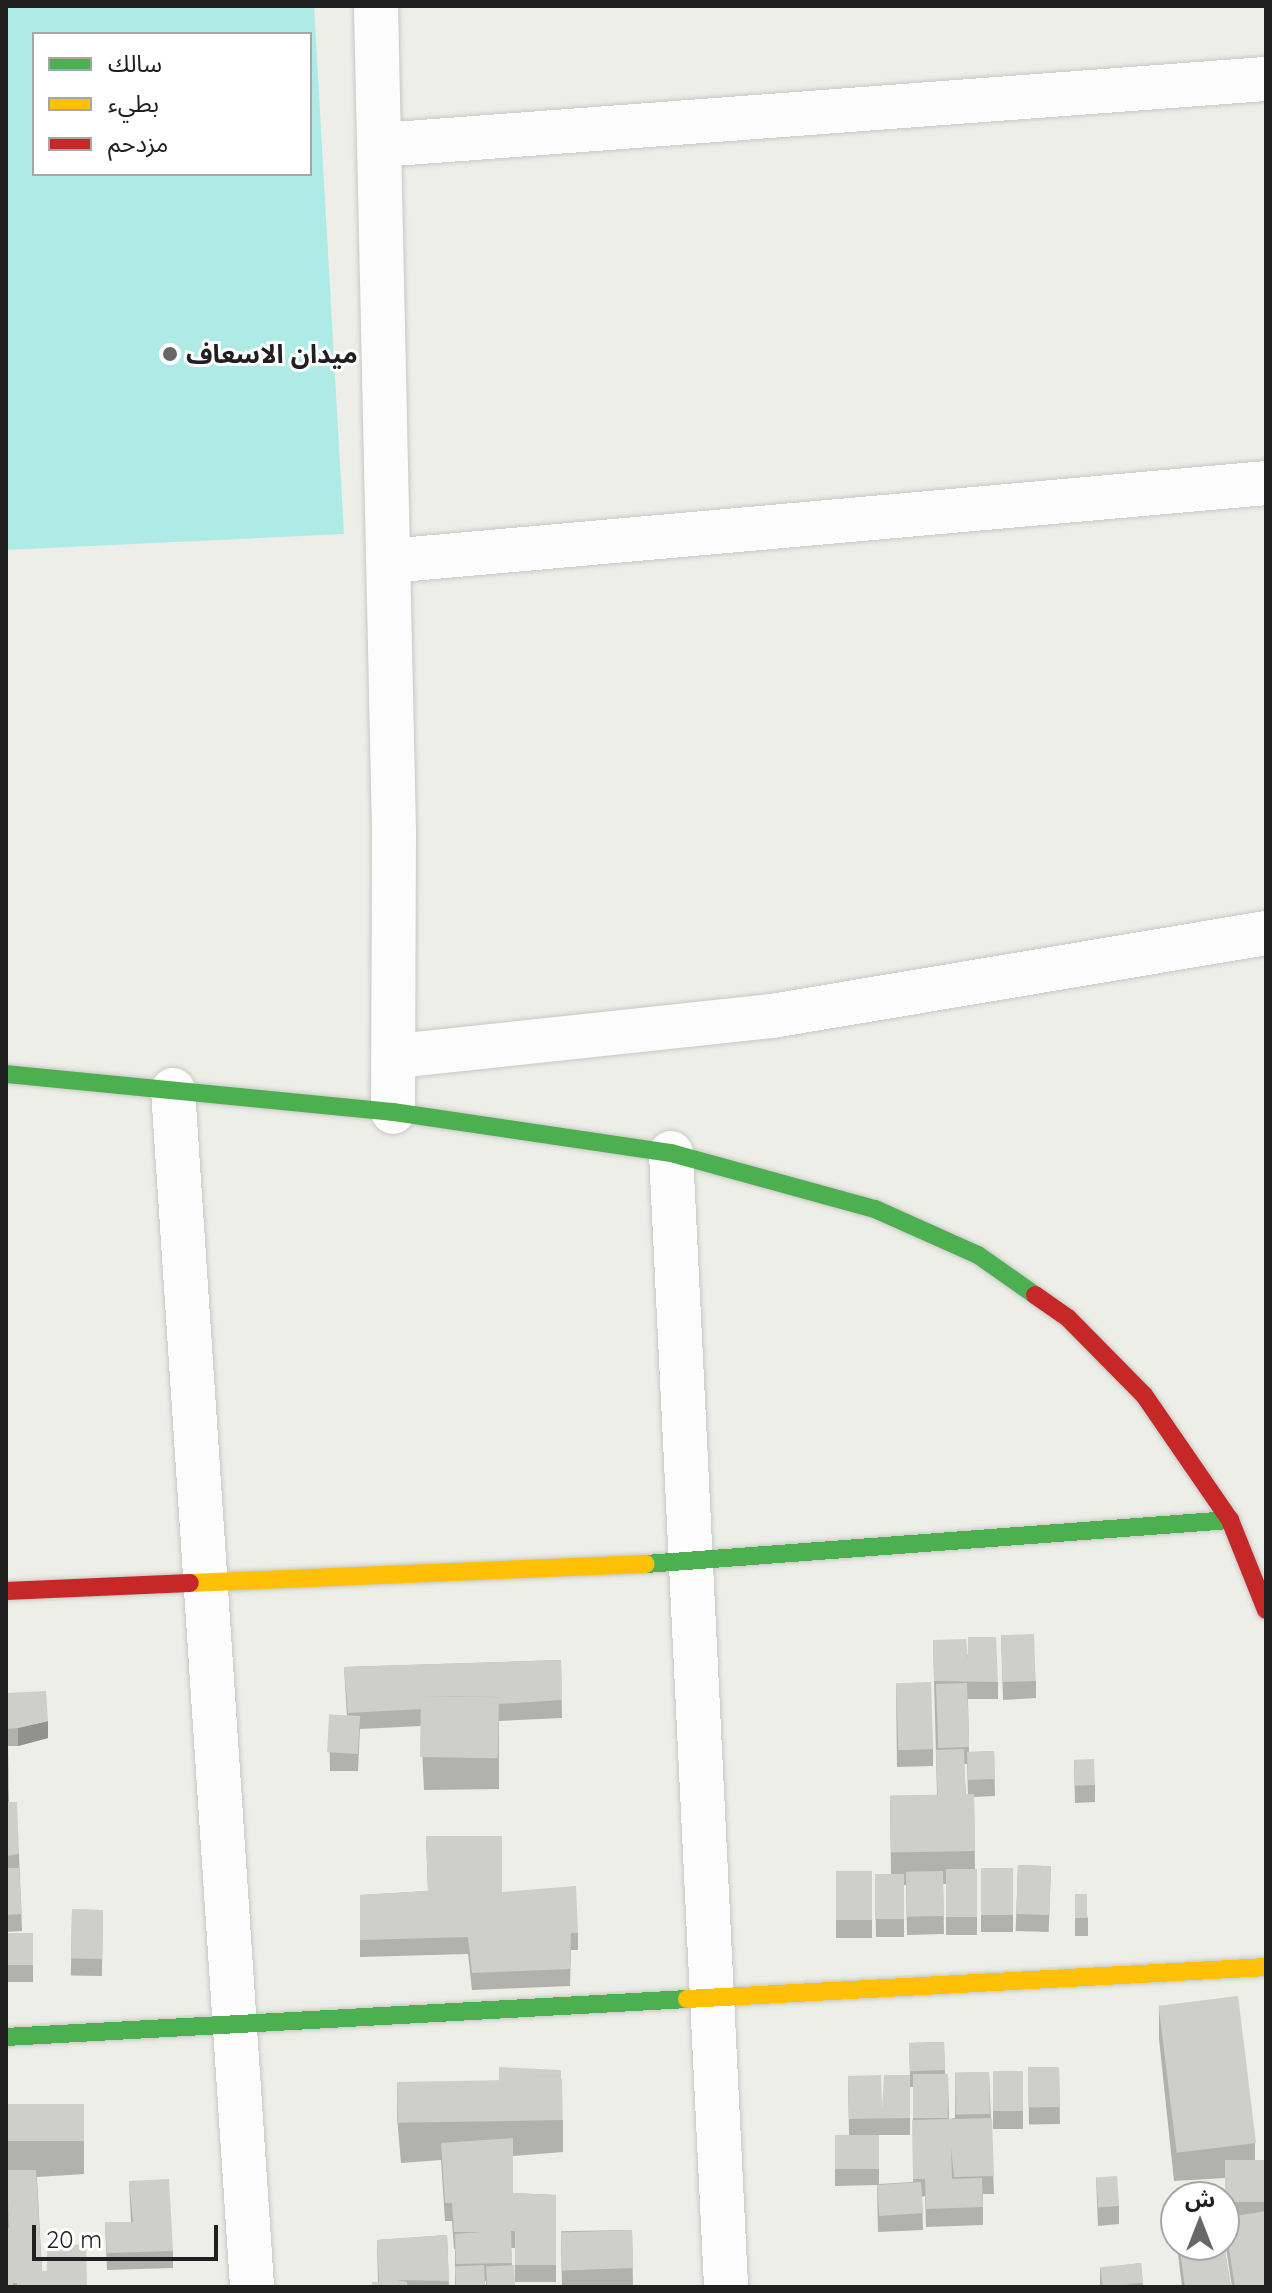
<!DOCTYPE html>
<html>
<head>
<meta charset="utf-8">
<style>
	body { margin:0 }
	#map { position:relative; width:1272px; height:2293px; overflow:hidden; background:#eeeee8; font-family:Quicksand,"Noto Sans Arabic",sans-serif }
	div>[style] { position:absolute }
	.pitch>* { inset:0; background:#afebe6 }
	.roads { filter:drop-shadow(0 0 2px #c7c7c4) drop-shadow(0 0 2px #c7c7c4) }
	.street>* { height:44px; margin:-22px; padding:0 22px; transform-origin:22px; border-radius:22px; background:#fcfcfc }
	.fast>* { height:18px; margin:-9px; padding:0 9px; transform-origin:9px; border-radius:9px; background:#4caf50 }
	.slow>* { height:18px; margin:-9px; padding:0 9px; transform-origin:9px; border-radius:9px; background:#ffc107 }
	.jam>* { height:18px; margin:-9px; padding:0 9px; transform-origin:9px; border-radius:9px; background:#c62828 }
	.wall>* { inset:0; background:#b2b2ad; transform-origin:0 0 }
	.shaded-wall>* { inset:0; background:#91918d }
	.building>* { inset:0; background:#cfcfc9; transform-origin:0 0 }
	.dots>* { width:22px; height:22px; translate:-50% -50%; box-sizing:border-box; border:4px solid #fff; border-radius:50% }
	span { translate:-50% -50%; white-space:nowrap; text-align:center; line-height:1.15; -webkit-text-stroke:6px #fff; paint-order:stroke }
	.poi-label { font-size:26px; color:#202020; font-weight:700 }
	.left { translate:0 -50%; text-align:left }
	.frame { position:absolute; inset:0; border:8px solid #202020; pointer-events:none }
	.legend { position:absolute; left:32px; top:32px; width:280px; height:144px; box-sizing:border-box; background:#fff; border:2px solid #a6a6a6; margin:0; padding:10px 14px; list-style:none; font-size:24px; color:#202020 }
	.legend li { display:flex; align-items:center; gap:16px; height:40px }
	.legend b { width:40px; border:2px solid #a6a6a6 }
	.north { position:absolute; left:1160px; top:2181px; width:80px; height:80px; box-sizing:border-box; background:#fff; border:2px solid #a6a6a6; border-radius:50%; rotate:0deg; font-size:22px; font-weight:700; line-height:32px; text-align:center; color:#202020 }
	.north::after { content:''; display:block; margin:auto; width:28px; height:36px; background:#686866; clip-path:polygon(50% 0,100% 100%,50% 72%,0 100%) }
	.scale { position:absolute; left:32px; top:2225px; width:186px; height:36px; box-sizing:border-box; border:4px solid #202020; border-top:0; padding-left:10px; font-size:24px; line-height:28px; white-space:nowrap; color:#202020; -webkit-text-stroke:6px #fff; paint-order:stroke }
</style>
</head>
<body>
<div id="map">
	<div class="pitch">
		<i style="clip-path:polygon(evenodd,6px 6px,314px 6px,344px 534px,6px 550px,6px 6px,34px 34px,310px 34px,310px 174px,34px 174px,34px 34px)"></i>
	</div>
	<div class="roads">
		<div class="street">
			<i style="left:376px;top:6px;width:825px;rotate:88.75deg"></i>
			<i style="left:394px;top:831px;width:281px;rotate:90.2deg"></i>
			<i style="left:381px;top:145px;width:887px;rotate:-4.27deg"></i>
			<i style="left:389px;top:561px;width:880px;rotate:-5.08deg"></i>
			<i style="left:397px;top:1056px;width:377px;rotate:-6.1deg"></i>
			<i style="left:772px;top:1016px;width:501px;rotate:-9.54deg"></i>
			<i style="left:173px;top:1090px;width:1200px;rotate:86.22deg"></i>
			<i style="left:671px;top:1153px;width:1135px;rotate:87.22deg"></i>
		</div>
		<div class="fast">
			<i style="left:6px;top:1074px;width:389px;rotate:5.6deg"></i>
			<i style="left:393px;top:1112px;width:281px;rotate:8.4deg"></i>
			<i style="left:671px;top:1153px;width:212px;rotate:15.4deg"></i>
			<i style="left:875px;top:1209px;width:113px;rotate:24.1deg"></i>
			<i style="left:978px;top:1255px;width:70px;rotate:35.1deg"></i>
			<i style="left:646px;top:1564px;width:586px;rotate:-4.31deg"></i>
			<i style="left:6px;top:2037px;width:682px;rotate:-3.19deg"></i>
		</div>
		<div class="slow">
			<i style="left:190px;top:1583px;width:456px;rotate:-2.4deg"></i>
			<i style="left:687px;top:1999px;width:580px;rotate:-3.16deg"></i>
		</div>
		<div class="jam">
			<i style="left:1035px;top:1295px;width:40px;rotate:34.9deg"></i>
			<i style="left:1068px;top:1318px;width:108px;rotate:45.4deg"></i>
			<i style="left:1144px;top:1395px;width:152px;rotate:55.5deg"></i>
			<i style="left:1230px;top:1520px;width:97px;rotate:68.2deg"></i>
			<i style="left:6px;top:1591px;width:184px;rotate:-2.5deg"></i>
		</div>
	</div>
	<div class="wall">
		<i style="clip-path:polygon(1001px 1636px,1036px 1681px,1036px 1698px,1003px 1700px)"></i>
		<i style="clip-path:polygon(evenodd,933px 1640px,968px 1655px,998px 1682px,998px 1699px,968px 1699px,969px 1752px,994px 1751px,995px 1796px,974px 1797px,975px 1869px,977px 1869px,977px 1935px,946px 1935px,946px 1884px,943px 1884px,944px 1934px,907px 1935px,906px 1885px,904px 1885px,904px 1937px,876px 1937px,875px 1874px,891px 1874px,890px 1796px,937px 1795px,933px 1640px,964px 1764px,967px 1764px,968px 1795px,966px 1795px,964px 1764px)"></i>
		<i style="clip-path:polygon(561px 1660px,562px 1718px,499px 1721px,499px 1789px,424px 1790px,421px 1726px,360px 1729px,358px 1771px,330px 1771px,329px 1717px,347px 1716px,344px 1667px)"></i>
		<i style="clip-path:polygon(896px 1683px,933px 1749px,933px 1766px,897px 1767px)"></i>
		<i style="clip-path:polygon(6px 1693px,48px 1738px,18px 1746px,8px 1746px,9px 1802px,19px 1854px,22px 1931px,6px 1932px)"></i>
		<i style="clip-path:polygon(1074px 1760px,1095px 1785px,1095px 1802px,1075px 1803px)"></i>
		<i style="clip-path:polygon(426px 1836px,502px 1892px,578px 1933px,578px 1950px,571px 1950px,570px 1986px,472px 1990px,468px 1954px,360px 1957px,360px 1895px,428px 1891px)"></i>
		<i style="left:1018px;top:1865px;width:33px;height:66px;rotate:2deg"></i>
		<i style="left:981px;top:1868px;width:32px;height:64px"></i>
		<i style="left:836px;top:1871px;width:36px;height:67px"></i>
		<i style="clip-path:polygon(1075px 1894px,1088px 1918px,1088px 1936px,1075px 1936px)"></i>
		<i style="left:103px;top:1910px;width:66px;height:31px;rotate:91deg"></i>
		<i style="left:6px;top:1933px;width:27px;height:49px"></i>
		<i style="clip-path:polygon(1159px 2006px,1255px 2143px,1255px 2161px,1266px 2160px,1266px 2287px,1232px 2287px,1224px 2235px,1224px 2218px,1229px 2217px,1225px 2178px,1174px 2181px,1159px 2039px)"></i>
		<i style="clip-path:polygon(evenodd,944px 2042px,945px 2074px,948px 2074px,949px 2119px,955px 2118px,955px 2073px,989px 2072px,994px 2194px,983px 2194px,983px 2225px,926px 2227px,925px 2196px,922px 2197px,923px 2230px,878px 2232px,877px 2185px,835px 2186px,835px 2135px,849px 2135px,848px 2076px,882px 2109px,910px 2075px,909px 2043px,944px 2042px,910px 2087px,913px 2087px,913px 2182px,879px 2184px,879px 2135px,910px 2135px,910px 2087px)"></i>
		<i style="left:1059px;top:2067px;width:57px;height:31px;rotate:89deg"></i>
		<i style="left:993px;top:2071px;width:30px;height:58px"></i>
		<i style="clip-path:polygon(397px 2084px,563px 2120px,563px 2152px,513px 2156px,513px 2193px,556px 2195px,556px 2282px,515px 2282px,515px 2248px,511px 2248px,512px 2265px,515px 2287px,486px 2287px,486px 2281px,485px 2281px,485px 2287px,455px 2287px,455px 2249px,454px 2249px,452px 2221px,445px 2221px,441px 2160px,401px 2163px,397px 2117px)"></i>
		<i style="clip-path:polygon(84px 2104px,84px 2174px,37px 2177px,42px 2272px,87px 2287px,6px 2287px,8px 2228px,6px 2178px,6px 2107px)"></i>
		<i style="clip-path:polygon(1096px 2177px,1119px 2206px,1119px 2224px,1098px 2226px)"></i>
		<i style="clip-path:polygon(129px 2181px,173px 2251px,173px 2268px,107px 2270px,105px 2222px,131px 2222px)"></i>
		<i style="left:632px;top:2230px;width:56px;height:71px;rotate:89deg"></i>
		<i style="clip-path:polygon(447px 2235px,449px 2287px,372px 2287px,378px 2282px,377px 2240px)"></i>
		<i style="clip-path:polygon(1177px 2245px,1224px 2245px,1231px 2287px,1182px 2287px)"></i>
		<i style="clip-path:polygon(1141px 2263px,1143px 2287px,1100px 2287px,1100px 2268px)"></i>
	</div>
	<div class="shaded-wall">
		<i style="clip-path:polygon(48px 1721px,48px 1738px,18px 1746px,18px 1728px)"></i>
	</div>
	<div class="building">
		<i style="left:1034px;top:1634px;width:47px;height:33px;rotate:88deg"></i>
		<i style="clip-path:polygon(968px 1637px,996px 1637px,998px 1682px,934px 1681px,933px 1640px,966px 1639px,968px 1659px)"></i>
		<i style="clip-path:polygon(561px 1660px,562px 1700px,499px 1704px,499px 1697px,421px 1696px,421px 1709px,348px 1713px,344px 1667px)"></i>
		<i style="left:931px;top:1682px;width:67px;height:35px;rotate:88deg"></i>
		<i style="left:967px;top:1683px;width:64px;height:31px;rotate:88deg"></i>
		<i style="clip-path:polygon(46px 1691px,48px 1721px,18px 1728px,6px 1729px,6px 1693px)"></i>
		<i style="left:421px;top:1696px;width:78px;height:61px;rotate:1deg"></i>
		<i style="left:360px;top:1716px;width:38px;height:31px;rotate:93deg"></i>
		<i style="clip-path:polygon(6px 1742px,8px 1743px,9px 1791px,6px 1791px)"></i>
		<i style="left:964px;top:1749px;width:46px;height:28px;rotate:88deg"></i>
		<i style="left:994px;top:1751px;width:28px;height:27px;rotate:88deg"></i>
		<i style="left:1094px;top:1759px;width:26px;height:20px;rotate:88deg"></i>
		<i style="left:974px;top:1794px;width:57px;height:84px;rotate:89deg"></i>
		<i style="clip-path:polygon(6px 1802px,17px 1802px,19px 1854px,6px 1856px)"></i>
		<i style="clip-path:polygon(426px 1836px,502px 1836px,502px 1892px,576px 1886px,578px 1933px,571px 1933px,570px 1969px,472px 1973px,468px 1937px,360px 1940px,360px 1895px,428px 1891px)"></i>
		<i style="left:1018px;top:1865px;width:33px;height:49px;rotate:2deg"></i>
		<i style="clip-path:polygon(6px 1868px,19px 1868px,22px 1914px,6px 1915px)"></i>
		<i style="left:981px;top:1868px;width:32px;height:47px"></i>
		<i style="left:977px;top:1869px;width:48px;height:31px;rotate:90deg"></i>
		<i style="left:836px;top:1871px;width:36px;height:49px"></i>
		<i style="left:943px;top:1871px;width:45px;height:37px;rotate:89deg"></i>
		<i style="left:875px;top:1874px;width:29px;height:45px"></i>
		<i style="left:1075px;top:1894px;width:12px;height:24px"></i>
		<i style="left:103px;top:1910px;width:49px;height:31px;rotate:91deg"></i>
		<i style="left:6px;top:1933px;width:27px;height:32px"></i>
		<i style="left:1238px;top:1996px;width:148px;height:80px;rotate:83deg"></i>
		<i style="left:944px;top:2042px;width:28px;height:35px;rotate:88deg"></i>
		<i style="clip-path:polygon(499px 2067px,561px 2070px,561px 2079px,499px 2081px)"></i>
		<i style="left:1059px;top:2067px;width:40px;height:31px;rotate:89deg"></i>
		<i style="left:993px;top:2071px;width:30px;height:40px"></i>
		<i style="left:989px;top:2072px;width:42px;height:34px;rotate:89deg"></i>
		<i style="left:913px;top:2074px;width:35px;height:44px"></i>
		<i style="clip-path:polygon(881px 2075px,882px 2109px,884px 2075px,910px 2075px,910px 2118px,849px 2119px,848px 2076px)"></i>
		<i style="left:562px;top:2079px;width:41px;height:165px;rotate:89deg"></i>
		<i style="left:84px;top:2104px;width:37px;height:78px;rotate:90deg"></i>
		<i style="clip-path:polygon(992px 2118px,994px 2176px,954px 2177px,951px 2147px,952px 2179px,982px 2178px,983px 2207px,926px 2209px,925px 2179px,913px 2179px,912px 2120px)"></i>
		<i style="left:835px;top:2135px;width:44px;height:34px"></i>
		<i style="clip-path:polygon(513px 2138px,513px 2193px,556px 2195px,556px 2265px,515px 2265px,515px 2231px,511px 2231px,512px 2263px,456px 2264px,455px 2234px,483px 2232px,454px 2232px,452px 2203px,445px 2203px,441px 2143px)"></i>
		<i style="left:1266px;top:2160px;width:42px;height:41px;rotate:90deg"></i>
		<i style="clip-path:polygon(7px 2170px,36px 2170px,42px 2272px,17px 2272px,17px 2283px,13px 2283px,13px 2287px,6px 2287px,6px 2228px,9px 2228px)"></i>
		<i style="left:1117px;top:2176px;width:30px;height:21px;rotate:86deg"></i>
		<i style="clip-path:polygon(169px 2179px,173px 2251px,107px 2253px,105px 2222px,133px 2222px,129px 2181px)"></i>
		<i style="left:921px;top:2182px;width:31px;height:44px;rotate:86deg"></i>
		<i style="clip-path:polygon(1266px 2211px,1266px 2287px,1235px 2287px,1224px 2218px)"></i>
		<i style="left:632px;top:2230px;width:38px;height:71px;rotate:88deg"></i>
		<i style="clip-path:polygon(447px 2235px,449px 2281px,397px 2280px,407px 2282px,407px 2287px,372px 2287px,372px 2282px,379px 2282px,377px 2240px)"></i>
		<i style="clip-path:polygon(86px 2244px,87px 2287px,17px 2287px,17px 2272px,47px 2271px,47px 2246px)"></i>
		<i style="clip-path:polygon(1224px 2244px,1231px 2287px,1185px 2287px,1179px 2245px,1224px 2245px)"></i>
		<i style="left:1141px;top:2263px;width:20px;height:41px;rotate:84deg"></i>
		<i style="left:484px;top:2265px;width:22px;height:29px;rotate:87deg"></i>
		<i style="left:514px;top:2265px;width:22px;height:28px;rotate:87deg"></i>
	</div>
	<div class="dots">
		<i style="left:170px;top:354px;background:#686866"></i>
	</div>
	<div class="poi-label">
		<span class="left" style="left:186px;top:354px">ميدان الاسعاف</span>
	</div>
	<div class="frame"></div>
	<ul class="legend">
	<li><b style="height:10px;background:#4caf50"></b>سالك</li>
	<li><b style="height:10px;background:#ffc107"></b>بطيء</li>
	<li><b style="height:10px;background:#c62828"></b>مزدحم</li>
	</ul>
	<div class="north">ش</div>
	<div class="scale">20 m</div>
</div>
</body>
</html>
